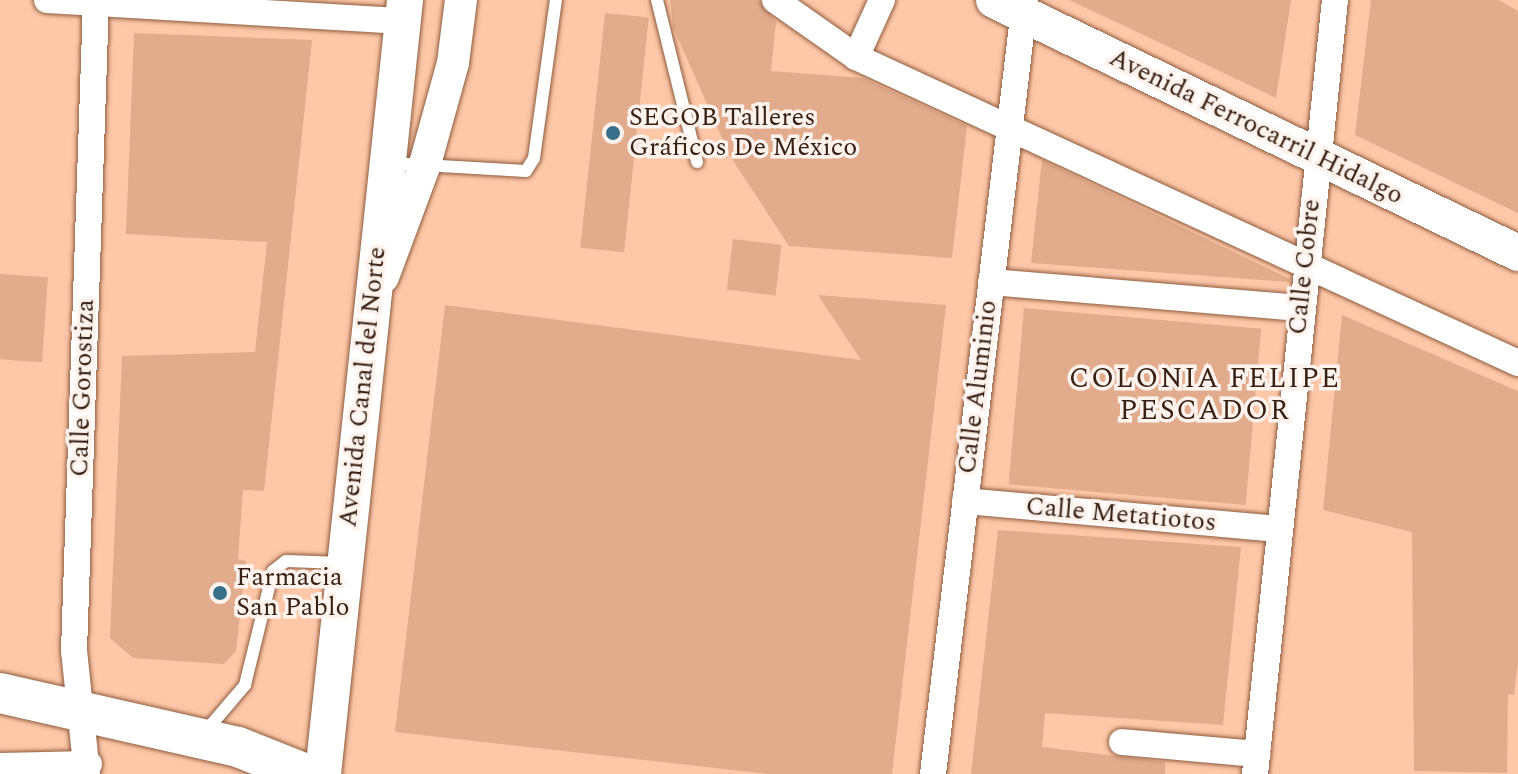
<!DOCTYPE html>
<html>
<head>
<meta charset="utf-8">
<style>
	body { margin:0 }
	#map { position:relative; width:1518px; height:774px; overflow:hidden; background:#fec7a7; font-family:Spectral,serif }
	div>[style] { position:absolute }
	.building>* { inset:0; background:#e1ab8c; transform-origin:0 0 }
	.roads { filter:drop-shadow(0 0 2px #8d5c3f) drop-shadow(0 0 2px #8d5c3f) }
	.service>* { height:12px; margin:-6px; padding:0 6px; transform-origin:6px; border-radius:6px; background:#fff }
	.minor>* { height:26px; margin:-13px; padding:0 13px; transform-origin:13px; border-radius:13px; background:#fff }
	.tertiary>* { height:32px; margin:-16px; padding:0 16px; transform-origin:16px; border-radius:16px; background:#fff }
	.secondary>* { height:36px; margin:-18px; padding:0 18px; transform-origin:18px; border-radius:18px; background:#fff }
	.primary>* { height:40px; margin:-20px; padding:0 20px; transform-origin:20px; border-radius:20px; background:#fff }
	.dots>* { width:22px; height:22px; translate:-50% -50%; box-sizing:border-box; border:4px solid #fef3ec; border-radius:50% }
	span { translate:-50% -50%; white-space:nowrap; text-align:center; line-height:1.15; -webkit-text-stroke:7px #fef3ec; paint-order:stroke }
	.poi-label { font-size:26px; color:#362115 }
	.left { translate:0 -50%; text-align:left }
	.street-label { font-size:26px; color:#362115 }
	.neighbourhood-label { font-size:28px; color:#362115; letter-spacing:2px }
</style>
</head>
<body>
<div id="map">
	<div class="building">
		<i style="clip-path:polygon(670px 0,759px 0,776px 22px,771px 71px,863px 78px,967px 126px,952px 258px,789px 246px,730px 156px,673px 27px)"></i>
		<i style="clip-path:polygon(1069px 0,1291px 0,1276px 98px,1169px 47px)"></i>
		<i style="clip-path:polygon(1371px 0,1499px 0,1518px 11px,1518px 213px,1355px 135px)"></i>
		<i style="left:605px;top:13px;width:44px;height:236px;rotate:6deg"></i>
		<i style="clip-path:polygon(134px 33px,312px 40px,264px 491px,243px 490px,238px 559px,246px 561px,236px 651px,224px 664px,133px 658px,110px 638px,122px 356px,255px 352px,267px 242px,126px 234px)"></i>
		<i style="clip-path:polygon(1042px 160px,1290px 279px,1290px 282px,1031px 263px)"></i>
		<i style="left:733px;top:239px;width:49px;height:51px;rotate:7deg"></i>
		<i style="left:0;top:274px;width:48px;height:85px;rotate:4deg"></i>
		<i style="clip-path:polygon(818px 295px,946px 305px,892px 774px,769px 774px,395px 732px,445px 305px,861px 360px)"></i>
		<i style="left:1024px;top:308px;width:238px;height:177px;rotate:5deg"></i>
		<i style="clip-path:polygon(1342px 315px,1518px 391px,1518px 662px,1514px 695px,1508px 694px,1507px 773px,1414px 771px,1412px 532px,1323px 510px)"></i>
		<i style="clip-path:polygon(998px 530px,1241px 547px,1223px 725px,1045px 713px,1042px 747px,1165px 762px,1165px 774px,971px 774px)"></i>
	</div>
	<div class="roads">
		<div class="service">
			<i style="left:657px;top:0;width:167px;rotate:76.1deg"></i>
			<i style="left:389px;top:163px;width:137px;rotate:3.3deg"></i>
			<i style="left:526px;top:171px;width:15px;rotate:-58deg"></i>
			<i style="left:534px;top:158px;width:160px;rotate:-82.1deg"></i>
			<i style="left:205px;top:732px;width:62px;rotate:-49.6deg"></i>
			<i style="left:245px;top:685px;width:117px;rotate:-76.2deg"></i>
			<i style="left:273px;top:571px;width:16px;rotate:-38deg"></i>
			<i style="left:286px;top:561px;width:57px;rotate:2deg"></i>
		</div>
		<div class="minor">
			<i style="left:47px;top:0;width:356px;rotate:3.4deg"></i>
			<i style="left:775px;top:0;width:99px;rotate:35.1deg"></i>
			<i style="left:856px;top:57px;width:729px;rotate:24.81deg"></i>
			<i style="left:856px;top:57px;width:63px;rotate:-65.5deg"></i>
			<i style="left:991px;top:282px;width:310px;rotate:4.8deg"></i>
			<i style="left:965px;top:501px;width:313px;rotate:5.1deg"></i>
			<i style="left:1122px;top:742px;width:136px;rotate:5.1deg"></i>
			<i style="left:0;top:766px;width:89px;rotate:-1.3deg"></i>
			<i style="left:87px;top:774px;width:124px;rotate:-96deg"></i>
			<i style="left:74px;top:651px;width:651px;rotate:-88.06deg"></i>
			<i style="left:933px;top:774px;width:779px;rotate:-83.22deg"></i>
			<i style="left:1255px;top:774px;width:778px;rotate:-84.1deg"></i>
		</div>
		<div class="tertiary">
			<i style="left:383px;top:277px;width:121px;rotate:-69.6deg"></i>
			<i style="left:425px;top:164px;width:105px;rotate:-74.5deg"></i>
			<i style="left:453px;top:63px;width:64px;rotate:-82.8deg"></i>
		</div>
		<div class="secondary">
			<i style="left:994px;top:0;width:582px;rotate:25.77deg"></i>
			<i style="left:323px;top:774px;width:778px;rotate:-83.95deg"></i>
		</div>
		<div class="primary">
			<i style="left:0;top:693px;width:244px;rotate:12.8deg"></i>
			<i style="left:238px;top:747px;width:73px;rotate:21.7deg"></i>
		</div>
	</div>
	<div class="dots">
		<i style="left:613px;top:133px;background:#386f8a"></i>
		<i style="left:220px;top:593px;background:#386f8a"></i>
	</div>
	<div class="poi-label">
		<span class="left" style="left:629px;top:133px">SEGOB Talleres<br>Gráficos De México</span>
		<span class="left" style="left:236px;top:593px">Farmacia<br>San Pablo</span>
	</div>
	<div class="street-label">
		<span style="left:1256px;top:127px;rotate:26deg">Avenida Ferrocarril Hidalgo</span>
		<span style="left:1305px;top:267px;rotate:-84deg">Calle Cobre</span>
		<span style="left:363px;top:387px;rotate:-84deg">Avenida Canal del Norte</span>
		<span style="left:978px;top:387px;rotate:-83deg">Calle Aluminio</span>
		<span style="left:83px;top:388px;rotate:-88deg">Calle Gorostiza</span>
		<span style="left:1121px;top:515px;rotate:5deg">Calle Metatiotos</span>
	</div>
	<div class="neighbourhood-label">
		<span style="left:1205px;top:395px">COLONIA FELIPE<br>PESCADOR</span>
	</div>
</div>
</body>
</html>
